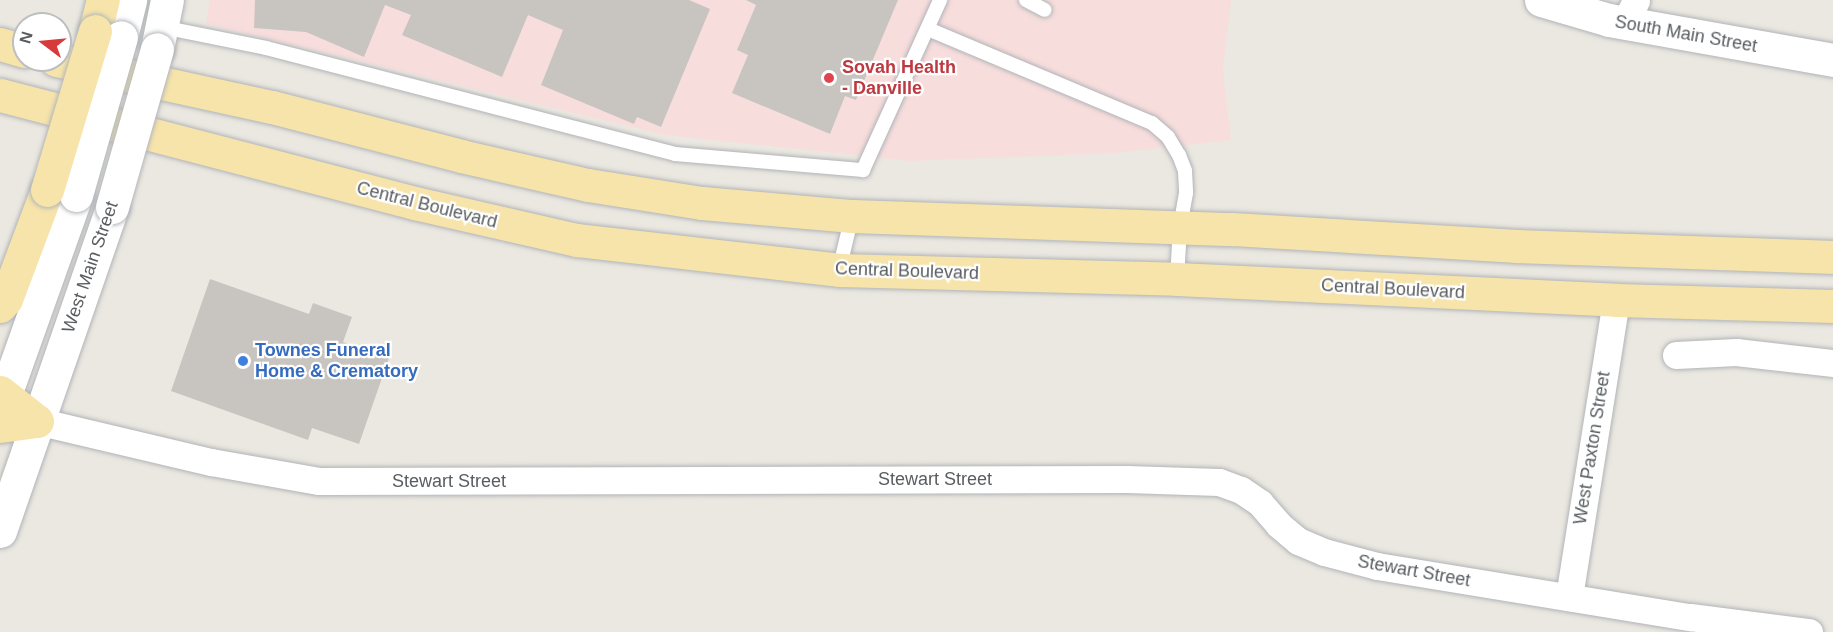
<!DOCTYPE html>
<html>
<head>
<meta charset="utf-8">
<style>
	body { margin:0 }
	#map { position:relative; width:1833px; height:632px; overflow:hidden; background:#ebe8e1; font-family:Arial,sans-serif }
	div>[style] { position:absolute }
	.medical>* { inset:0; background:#f8dddd }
	.building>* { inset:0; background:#c8c5c0 }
	.roads { filter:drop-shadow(0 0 2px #b1b4b7) drop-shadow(0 0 2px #b1b4b7) }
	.lane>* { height:14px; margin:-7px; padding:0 7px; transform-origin:7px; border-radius:7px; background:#fff }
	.street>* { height:27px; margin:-13.5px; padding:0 13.5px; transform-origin:13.5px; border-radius:13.5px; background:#fff }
	.secondary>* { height:33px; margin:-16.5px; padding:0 16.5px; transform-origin:16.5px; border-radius:16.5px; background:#fff }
	.primary>* { height:33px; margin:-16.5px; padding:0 16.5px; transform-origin:16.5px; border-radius:16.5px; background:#f7e4aa }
	.bridges { filter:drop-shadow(0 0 2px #b3b6ba) drop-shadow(0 0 2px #b3b6ba) }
	.secondary-bridge>* { height:33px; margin:-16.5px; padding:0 16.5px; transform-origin:16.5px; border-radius:16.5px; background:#fff }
	.primary-bridge>* { height:33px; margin:-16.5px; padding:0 16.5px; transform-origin:16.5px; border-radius:16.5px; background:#f7e4aa }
	.dots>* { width:16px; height:16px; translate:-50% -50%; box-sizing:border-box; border:3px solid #fff; border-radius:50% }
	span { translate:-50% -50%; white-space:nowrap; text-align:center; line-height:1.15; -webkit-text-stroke:4.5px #fff; paint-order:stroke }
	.street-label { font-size:18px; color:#595d60 }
	.health-label { font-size:18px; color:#be3a42; font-weight:700 }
	.left { translate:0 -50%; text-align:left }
	.shop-label { font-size:18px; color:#366cbe; font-weight:700 }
	.north { position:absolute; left:12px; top:12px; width:60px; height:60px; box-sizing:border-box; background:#fff; border:2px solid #bdbebf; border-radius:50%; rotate:286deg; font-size:16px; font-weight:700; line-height:24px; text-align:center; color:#595d60 }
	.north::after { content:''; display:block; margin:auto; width:21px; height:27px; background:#d73a3a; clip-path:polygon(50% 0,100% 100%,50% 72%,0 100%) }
</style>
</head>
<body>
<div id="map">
	<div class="medical">
		<i style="clip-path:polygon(210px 0,1231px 0,1223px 71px,1231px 140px,1115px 153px,911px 161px,665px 135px,206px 24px)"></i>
	</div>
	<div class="building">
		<i style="clip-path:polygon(255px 0,689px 0,710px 9px,661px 127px,637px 117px,634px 124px,541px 85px,563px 30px,528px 15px,502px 77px,402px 35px,411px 15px,385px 5px,364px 57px,306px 32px,254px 28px)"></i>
		<i style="clip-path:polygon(746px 0,898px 0,856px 100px,845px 96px,830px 134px,732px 93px,748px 55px,737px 50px,756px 5px)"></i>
		<i style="clip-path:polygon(210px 279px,309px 314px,313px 303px,352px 317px,343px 342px,389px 358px,359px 444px,312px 428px,308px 440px,171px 391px)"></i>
	</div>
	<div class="roads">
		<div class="lane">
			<i style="left:1026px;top:0;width:21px;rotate:28deg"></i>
			<i style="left:162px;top:27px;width:106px;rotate:11.4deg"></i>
			<i style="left:266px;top:48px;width:423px;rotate:14.5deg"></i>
			<i style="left:675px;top:154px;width:189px;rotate:4.9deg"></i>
			<i style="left:863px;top:170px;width:187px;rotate:-65.6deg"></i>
			<i style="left:928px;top:29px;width:243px;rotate:22.8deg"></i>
			<i style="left:1152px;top:123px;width:21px;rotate:41deg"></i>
			<i style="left:1168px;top:137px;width:21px;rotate:59deg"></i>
			<i style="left:1179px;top:155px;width:17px;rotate:69deg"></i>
			<i style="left:1185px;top:171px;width:22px;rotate:87deg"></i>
			<i style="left:1186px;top:193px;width:35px;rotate:100deg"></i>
			<i style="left:1180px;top:227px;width:52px;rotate:93.3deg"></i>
			<i style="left:839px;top:270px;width:56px;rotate:-76.5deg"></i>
		</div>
		<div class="street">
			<i style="left:1625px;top:23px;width:25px;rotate:-64deg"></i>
			<i style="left:1676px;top:355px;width:60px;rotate:-2.9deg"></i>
			<i style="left:1736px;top:352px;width:98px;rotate:6.5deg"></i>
			<i style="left:37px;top:421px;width:179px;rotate:13.3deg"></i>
			<i style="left:211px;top:462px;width:110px;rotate:10deg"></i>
			<i style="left:319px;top:481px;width:808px;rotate:-0.14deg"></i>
			<i style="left:1127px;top:479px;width:92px;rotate:1.9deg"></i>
			<i style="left:1219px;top:482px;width:23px;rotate:20deg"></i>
			<i style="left:1241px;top:490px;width:23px;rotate:34deg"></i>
			<i style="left:1260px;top:503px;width:29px;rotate:49deg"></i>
			<i style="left:1279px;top:525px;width:25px;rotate:40deg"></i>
			<i style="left:1298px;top:541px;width:28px;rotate:23deg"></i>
			<i style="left:1324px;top:552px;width:55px;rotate:14.8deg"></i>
			<i style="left:1377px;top:566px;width:317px;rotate:9.3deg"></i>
			<i style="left:1690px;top:617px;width:120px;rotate:7.2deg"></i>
			<i style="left:1569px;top:597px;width:301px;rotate:-81deg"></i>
		</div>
		<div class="secondary">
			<i style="left:1541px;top:0;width:71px;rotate:16.4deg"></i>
			<i style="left:1609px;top:20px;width:228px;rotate:10.1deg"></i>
			<i style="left:121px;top:37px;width:38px;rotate:-76deg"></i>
			<i style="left:157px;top:49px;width:50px;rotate:-78.5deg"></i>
			<i style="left:0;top:409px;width:227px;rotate:-70.4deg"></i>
			<i style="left:0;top:531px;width:343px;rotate:-70.9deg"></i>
		</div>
		<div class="primary">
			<i style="left:95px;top:31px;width:32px;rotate:-76deg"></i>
			<i style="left:0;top:44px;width:25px;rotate:16deg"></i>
			<i style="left:56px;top:60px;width:221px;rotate:12.3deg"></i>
			<i style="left:272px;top:107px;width:195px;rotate:14.5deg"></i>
			<i style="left:461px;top:156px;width:130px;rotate:12.9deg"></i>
			<i style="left:588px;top:185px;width:115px;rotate:9deg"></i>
			<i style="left:702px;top:203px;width:151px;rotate:5deg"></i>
			<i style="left:852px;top:216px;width:380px;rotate:2deg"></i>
			<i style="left:1232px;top:229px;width:286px;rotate:3.4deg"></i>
			<i style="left:1517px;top:246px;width:316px;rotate:2deg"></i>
			<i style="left:0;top:95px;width:429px;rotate:14.6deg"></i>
			<i style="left:415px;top:203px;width:166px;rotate:12.9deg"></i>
			<i style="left:577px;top:240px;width:264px;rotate:6.5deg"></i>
			<i style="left:839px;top:270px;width:338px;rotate:1.5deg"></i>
			<i style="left:1177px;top:279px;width:440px;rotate:2.7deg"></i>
			<i style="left:1616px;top:300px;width:217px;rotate:1.6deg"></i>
			<i style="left:0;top:306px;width:9px;rotate:-49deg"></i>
			<i style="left:6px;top:299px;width:116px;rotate:-69.4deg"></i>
			<i style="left:0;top:392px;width:47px;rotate:38.1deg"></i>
			<i style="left:0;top:426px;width:37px;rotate:-8deg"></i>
		</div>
	</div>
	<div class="bridges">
		<div class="secondary-bridge">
			<i style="left:76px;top:195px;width:164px;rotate:-74.1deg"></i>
			<i style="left:112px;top:207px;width:164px;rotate:-74.1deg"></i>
		</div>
		<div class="primary-bridge">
			<i style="left:47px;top:190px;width:166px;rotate:-73.2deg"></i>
		</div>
	</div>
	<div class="dots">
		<i style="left:829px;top:78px;background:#e0444e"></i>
		<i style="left:243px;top:361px;background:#3f7fe0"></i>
	</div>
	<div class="street-label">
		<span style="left:1686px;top:34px;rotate:10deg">South Main Street</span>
		<span style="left:427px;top:205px;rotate:14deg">Central Boulevard</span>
		<span style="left:90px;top:267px;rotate:-71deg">West Main Street</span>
		<span style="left:907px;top:271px;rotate:2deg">Central Boulevard</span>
		<span style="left:1393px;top:289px;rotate:3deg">Central Boulevard</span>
		<span style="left:1592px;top:448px;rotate:-81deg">West Paxton Street</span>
		<span style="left:935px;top:479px">Stewart Street</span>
		<span style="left:449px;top:481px">Stewart Street</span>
		<span style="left:1414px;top:571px;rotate:10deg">Stewart Street</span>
	</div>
	<div class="health-label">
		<span class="left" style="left:842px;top:78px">Sovah Health<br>- Danville</span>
	</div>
	<div class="shop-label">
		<span class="left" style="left:255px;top:361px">Townes Funeral<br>Home &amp; Crematory</span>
	</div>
	<div class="north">N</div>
</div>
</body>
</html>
